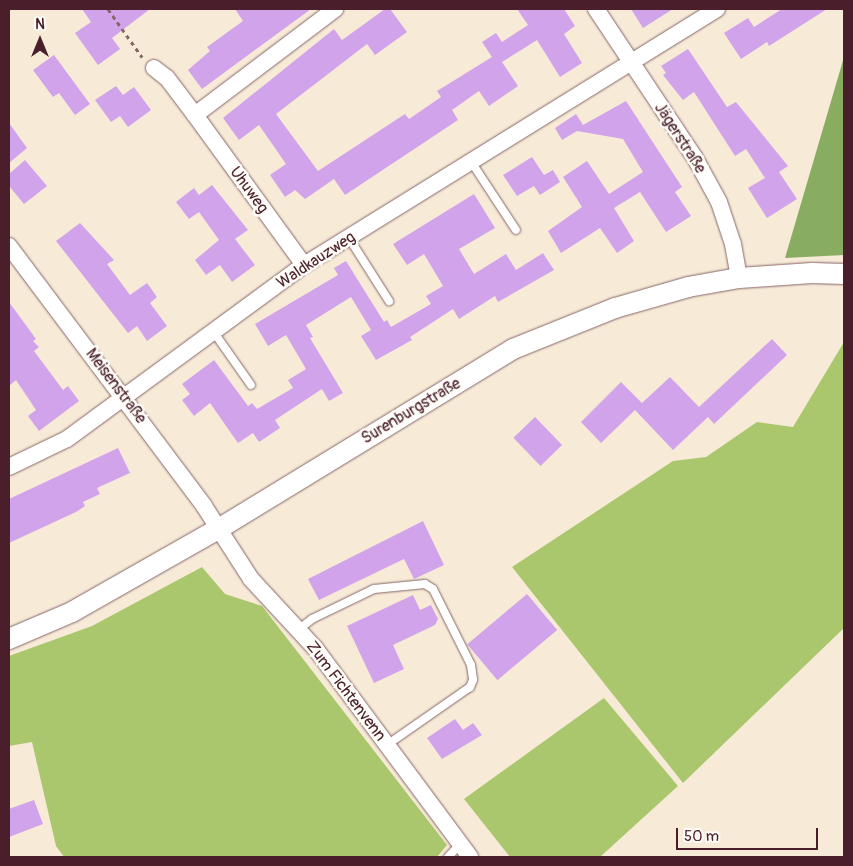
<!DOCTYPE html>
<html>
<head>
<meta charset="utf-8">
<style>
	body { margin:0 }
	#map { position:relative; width:853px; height:866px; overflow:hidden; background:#f7ebd8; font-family:Pangolin,sans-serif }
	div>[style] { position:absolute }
	.green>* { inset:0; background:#abc76d }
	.forest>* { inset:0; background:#88ac60 }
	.building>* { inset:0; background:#d1a3ea; transform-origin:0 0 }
	.path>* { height:3px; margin-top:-1.5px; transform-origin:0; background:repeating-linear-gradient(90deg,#876668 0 4px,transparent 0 8px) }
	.roads { filter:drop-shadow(0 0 1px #876668) drop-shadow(0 0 1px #876668) }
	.service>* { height:8px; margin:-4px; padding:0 4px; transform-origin:4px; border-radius:4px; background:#fff }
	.minor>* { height:16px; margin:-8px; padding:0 8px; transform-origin:8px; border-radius:8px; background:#fff }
	.tertiary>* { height:20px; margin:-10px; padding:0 10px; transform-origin:10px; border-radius:10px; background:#fff }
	span { translate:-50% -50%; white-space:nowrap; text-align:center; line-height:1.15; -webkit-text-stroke:5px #fdfcf7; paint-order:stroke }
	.street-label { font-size:16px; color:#4a1f2b }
	.frame { position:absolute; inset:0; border:10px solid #4a1f2b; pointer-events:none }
	.north { position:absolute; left:15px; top:15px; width:50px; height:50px; -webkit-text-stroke:4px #fdfcf7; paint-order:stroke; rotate:0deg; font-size:14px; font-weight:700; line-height:20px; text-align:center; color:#4a1f2b }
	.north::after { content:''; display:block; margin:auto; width:18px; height:22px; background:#4a1f2b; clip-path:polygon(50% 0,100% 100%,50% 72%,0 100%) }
	.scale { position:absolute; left:676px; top:828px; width:142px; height:22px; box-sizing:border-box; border:2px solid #4a1f2b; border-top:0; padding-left:6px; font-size:15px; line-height:18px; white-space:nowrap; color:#4a1f2b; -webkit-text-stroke:4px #fdfcf7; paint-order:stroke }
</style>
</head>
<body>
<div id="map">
	<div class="green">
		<i style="clip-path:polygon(844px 342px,844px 628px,683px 783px,512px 567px,673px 461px,706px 457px,757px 422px,793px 427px)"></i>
		<i style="clip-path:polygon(202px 567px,225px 594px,262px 606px,447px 845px,437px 857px,64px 857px,56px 846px,32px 742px,9px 746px,9px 656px,92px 626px)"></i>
		<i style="clip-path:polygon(604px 698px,678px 786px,600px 857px,510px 857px,464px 799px)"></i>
	</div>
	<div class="forest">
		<i style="clip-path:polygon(844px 57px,844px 255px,785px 258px)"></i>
	</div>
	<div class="building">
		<i style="clip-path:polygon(82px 9px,150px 9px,112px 38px,120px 49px,98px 65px,75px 33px,91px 22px)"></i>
		<i style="clip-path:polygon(235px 9px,311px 9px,202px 89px,188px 70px,210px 51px,207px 47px,243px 21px)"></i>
		<i style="clip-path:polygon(385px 9px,390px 9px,407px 32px,375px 55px,367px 44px,276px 114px,318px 171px,405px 114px,409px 119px,441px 97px,437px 91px,492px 57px,482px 42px,496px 33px,502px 42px,528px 25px,517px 9px,564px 9px,575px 26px,564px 34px,582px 63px,560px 77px,537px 40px,502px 62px,518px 86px,489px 106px,479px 91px,452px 110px,458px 120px,345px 195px,334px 179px,305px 199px,295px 190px,285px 197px,270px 175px,286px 164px,259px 125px,239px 140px,223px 118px,334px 29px,342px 40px)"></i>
		<i style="clip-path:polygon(631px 9px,673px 9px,643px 28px)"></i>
		<i style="clip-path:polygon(782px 9px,827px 9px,769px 46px,767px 42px,741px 59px,724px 33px,748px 18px,754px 27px)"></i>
		<i style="clip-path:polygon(688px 49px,727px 107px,736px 102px,788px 166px,779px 172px,797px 199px,767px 218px,748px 188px,765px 178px,746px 149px,735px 156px,694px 92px,683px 100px,663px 75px,666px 73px,661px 66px)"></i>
		<i style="clip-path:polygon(54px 55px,90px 104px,75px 115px,59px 93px,53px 97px,33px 70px)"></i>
		<i style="clip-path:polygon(116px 86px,123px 95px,134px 87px,151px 110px,128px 127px,120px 116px,111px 122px,95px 100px)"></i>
		<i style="clip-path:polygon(626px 101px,682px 187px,675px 192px,691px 216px,666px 232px,640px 192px,614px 208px,634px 241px,617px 253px,600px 228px,561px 253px,548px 231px,582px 207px,563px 177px,587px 161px,609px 194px,643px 172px,623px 139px,577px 131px,562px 140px,555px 128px,576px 114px,583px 125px)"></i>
		<i style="clip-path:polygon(9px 123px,27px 148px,9px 163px)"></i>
		<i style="clip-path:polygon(532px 157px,544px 175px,553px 170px,560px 182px,540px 195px,534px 186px,517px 196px,503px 175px)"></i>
		<i style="clip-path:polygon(25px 160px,47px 186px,24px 204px,9px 186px,9px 174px)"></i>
		<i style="clip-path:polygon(212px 185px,248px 230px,235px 239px,255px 265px,232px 282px,220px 265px,206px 275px,195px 260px,219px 240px,199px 212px,189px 219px,176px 202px,194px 188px,199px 195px)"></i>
		<i style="clip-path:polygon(474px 194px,495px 228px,459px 249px,474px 274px,506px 254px,516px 270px,543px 253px,554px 270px,498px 302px,495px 296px,459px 319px,453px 309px,410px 337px,412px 340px,376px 360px,361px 336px,371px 330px,351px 297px,306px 325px,313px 337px,310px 338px,343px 393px,329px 401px,322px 389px,275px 420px,280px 428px,259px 442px,253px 433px,238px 443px,210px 403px,194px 416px,182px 400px,190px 394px,182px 384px,214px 360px,248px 406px,252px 403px,257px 409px,293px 388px,288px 380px,306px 369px,286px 335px,268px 346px,255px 324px,338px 275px,334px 268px,346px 261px,384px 322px,387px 320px,391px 327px,431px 304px,426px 296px,443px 286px,424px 254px,407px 265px,393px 244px)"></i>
		<i style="clip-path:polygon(80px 223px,114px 260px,107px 264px,130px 295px,147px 283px,157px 297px,150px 303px,167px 326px,147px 341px,137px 326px,128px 333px,56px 241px)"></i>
		<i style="clip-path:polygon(9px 302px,36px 339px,33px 341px,39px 347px,34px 351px,63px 390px,68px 386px,79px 401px,39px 431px,28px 416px,36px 410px,16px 380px,9px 386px)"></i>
		<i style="clip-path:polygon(772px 339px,787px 355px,714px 424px,708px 417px,673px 450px,635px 410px,601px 443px,581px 422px,621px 382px,642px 403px,670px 377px,699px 407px)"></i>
		<i style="left:535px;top:417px;width:39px;height:30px;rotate:46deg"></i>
		<i style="clip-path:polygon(118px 448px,130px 473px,97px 488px,100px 494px,83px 502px,85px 506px,76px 512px,9px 543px,9px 499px)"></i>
		<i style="clip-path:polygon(423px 521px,444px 565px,414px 579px,404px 559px,319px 600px,308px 579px)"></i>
		<i style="left:527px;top:594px;width:47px;height:78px;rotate:50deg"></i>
		<i style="clip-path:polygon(413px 595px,420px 610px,431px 605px,438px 619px,435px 625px,393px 645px,404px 669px,374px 683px,347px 626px)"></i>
		<i style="clip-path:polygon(455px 719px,463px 730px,473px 723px,482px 735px,442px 759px,427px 738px)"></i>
		<i style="clip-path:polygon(34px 800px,43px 824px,9px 837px,9px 809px)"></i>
	</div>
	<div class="path">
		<i style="left:108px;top:9px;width:59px;rotate:54.7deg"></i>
	</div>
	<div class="roads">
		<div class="service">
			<i style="left:472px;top:163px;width:80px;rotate:56.7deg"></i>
			<i style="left:349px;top:238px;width:75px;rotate:57.6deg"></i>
			<i style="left:213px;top:331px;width:66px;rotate:54.9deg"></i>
			<i style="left:298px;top:630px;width:18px;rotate:-38deg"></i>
			<i style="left:312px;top:619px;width:69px;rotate:-25.8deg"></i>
			<i style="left:374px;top:589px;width:51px;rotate:-5.6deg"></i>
			<i style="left:425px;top:584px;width:9px;rotate:32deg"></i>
			<i style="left:433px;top:589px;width:85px;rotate:63.4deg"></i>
			<i style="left:471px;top:665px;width:15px;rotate:82deg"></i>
			<i style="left:473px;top:680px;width:8px;rotate:113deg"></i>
			<i style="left:470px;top:687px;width:101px;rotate:145.1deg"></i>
			<i style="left:448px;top:857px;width:18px;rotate:-47deg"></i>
		</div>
		<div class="minor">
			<i style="left:596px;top:9px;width:179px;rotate:56.4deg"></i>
			<i style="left:695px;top:158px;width:50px;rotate:61.4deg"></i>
			<i style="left:719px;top:202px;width:44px;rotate:71.6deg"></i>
			<i style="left:733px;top:244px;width:35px;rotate:80deg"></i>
			<i style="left:154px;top:68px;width:16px;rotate:38deg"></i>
			<i style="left:167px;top:78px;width:46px;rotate:52.9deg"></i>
			<i style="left:195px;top:115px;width:185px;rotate:54deg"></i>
			<i style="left:195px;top:115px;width:176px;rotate:-37.1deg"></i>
			<i style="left:9px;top:246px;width:325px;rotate:53.1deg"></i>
			<i style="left:204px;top:506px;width:87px;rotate:57.2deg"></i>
			<i style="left:251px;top:579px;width:94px;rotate:47.2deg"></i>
			<i style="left:315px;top:648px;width:260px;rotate:53.4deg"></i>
			<i style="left:9px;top:467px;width:64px;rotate:-25.8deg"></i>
			<i style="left:67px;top:439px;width:294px;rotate:-36.3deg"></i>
			<i style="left:304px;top:265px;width:486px;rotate:-31.8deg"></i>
		</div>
		<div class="tertiary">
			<i style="left:9px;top:639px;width:69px;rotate:-23.2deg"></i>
			<i style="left:72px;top:612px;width:170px;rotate:-29.6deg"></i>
			<i style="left:220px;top:528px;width:343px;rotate:-31.4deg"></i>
			<i style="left:513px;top:349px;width:110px;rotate:-21.9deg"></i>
			<i style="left:615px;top:308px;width:76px;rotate:-16deg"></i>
			<i style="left:688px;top:287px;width:52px;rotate:-10deg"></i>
			<i style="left:739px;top:278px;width:73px;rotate:-3.9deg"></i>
			<i style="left:812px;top:273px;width:32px;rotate:2deg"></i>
		</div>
	</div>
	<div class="street-label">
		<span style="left:680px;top:138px;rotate:57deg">Jägerstraße</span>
		<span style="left:249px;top:190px;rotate:54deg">Uhuweg</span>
		<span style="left:316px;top:260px;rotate:-33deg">Waldkauzweg</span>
		<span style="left:116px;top:386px;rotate:53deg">Meisenstraße</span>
		<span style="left:411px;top:411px;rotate:-31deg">Surenburgstraße</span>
		<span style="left:346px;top:691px;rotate:53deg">Zum Fichtenvenn</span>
	</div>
	<div class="frame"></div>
	<div class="north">N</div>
	<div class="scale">50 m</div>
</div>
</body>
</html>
